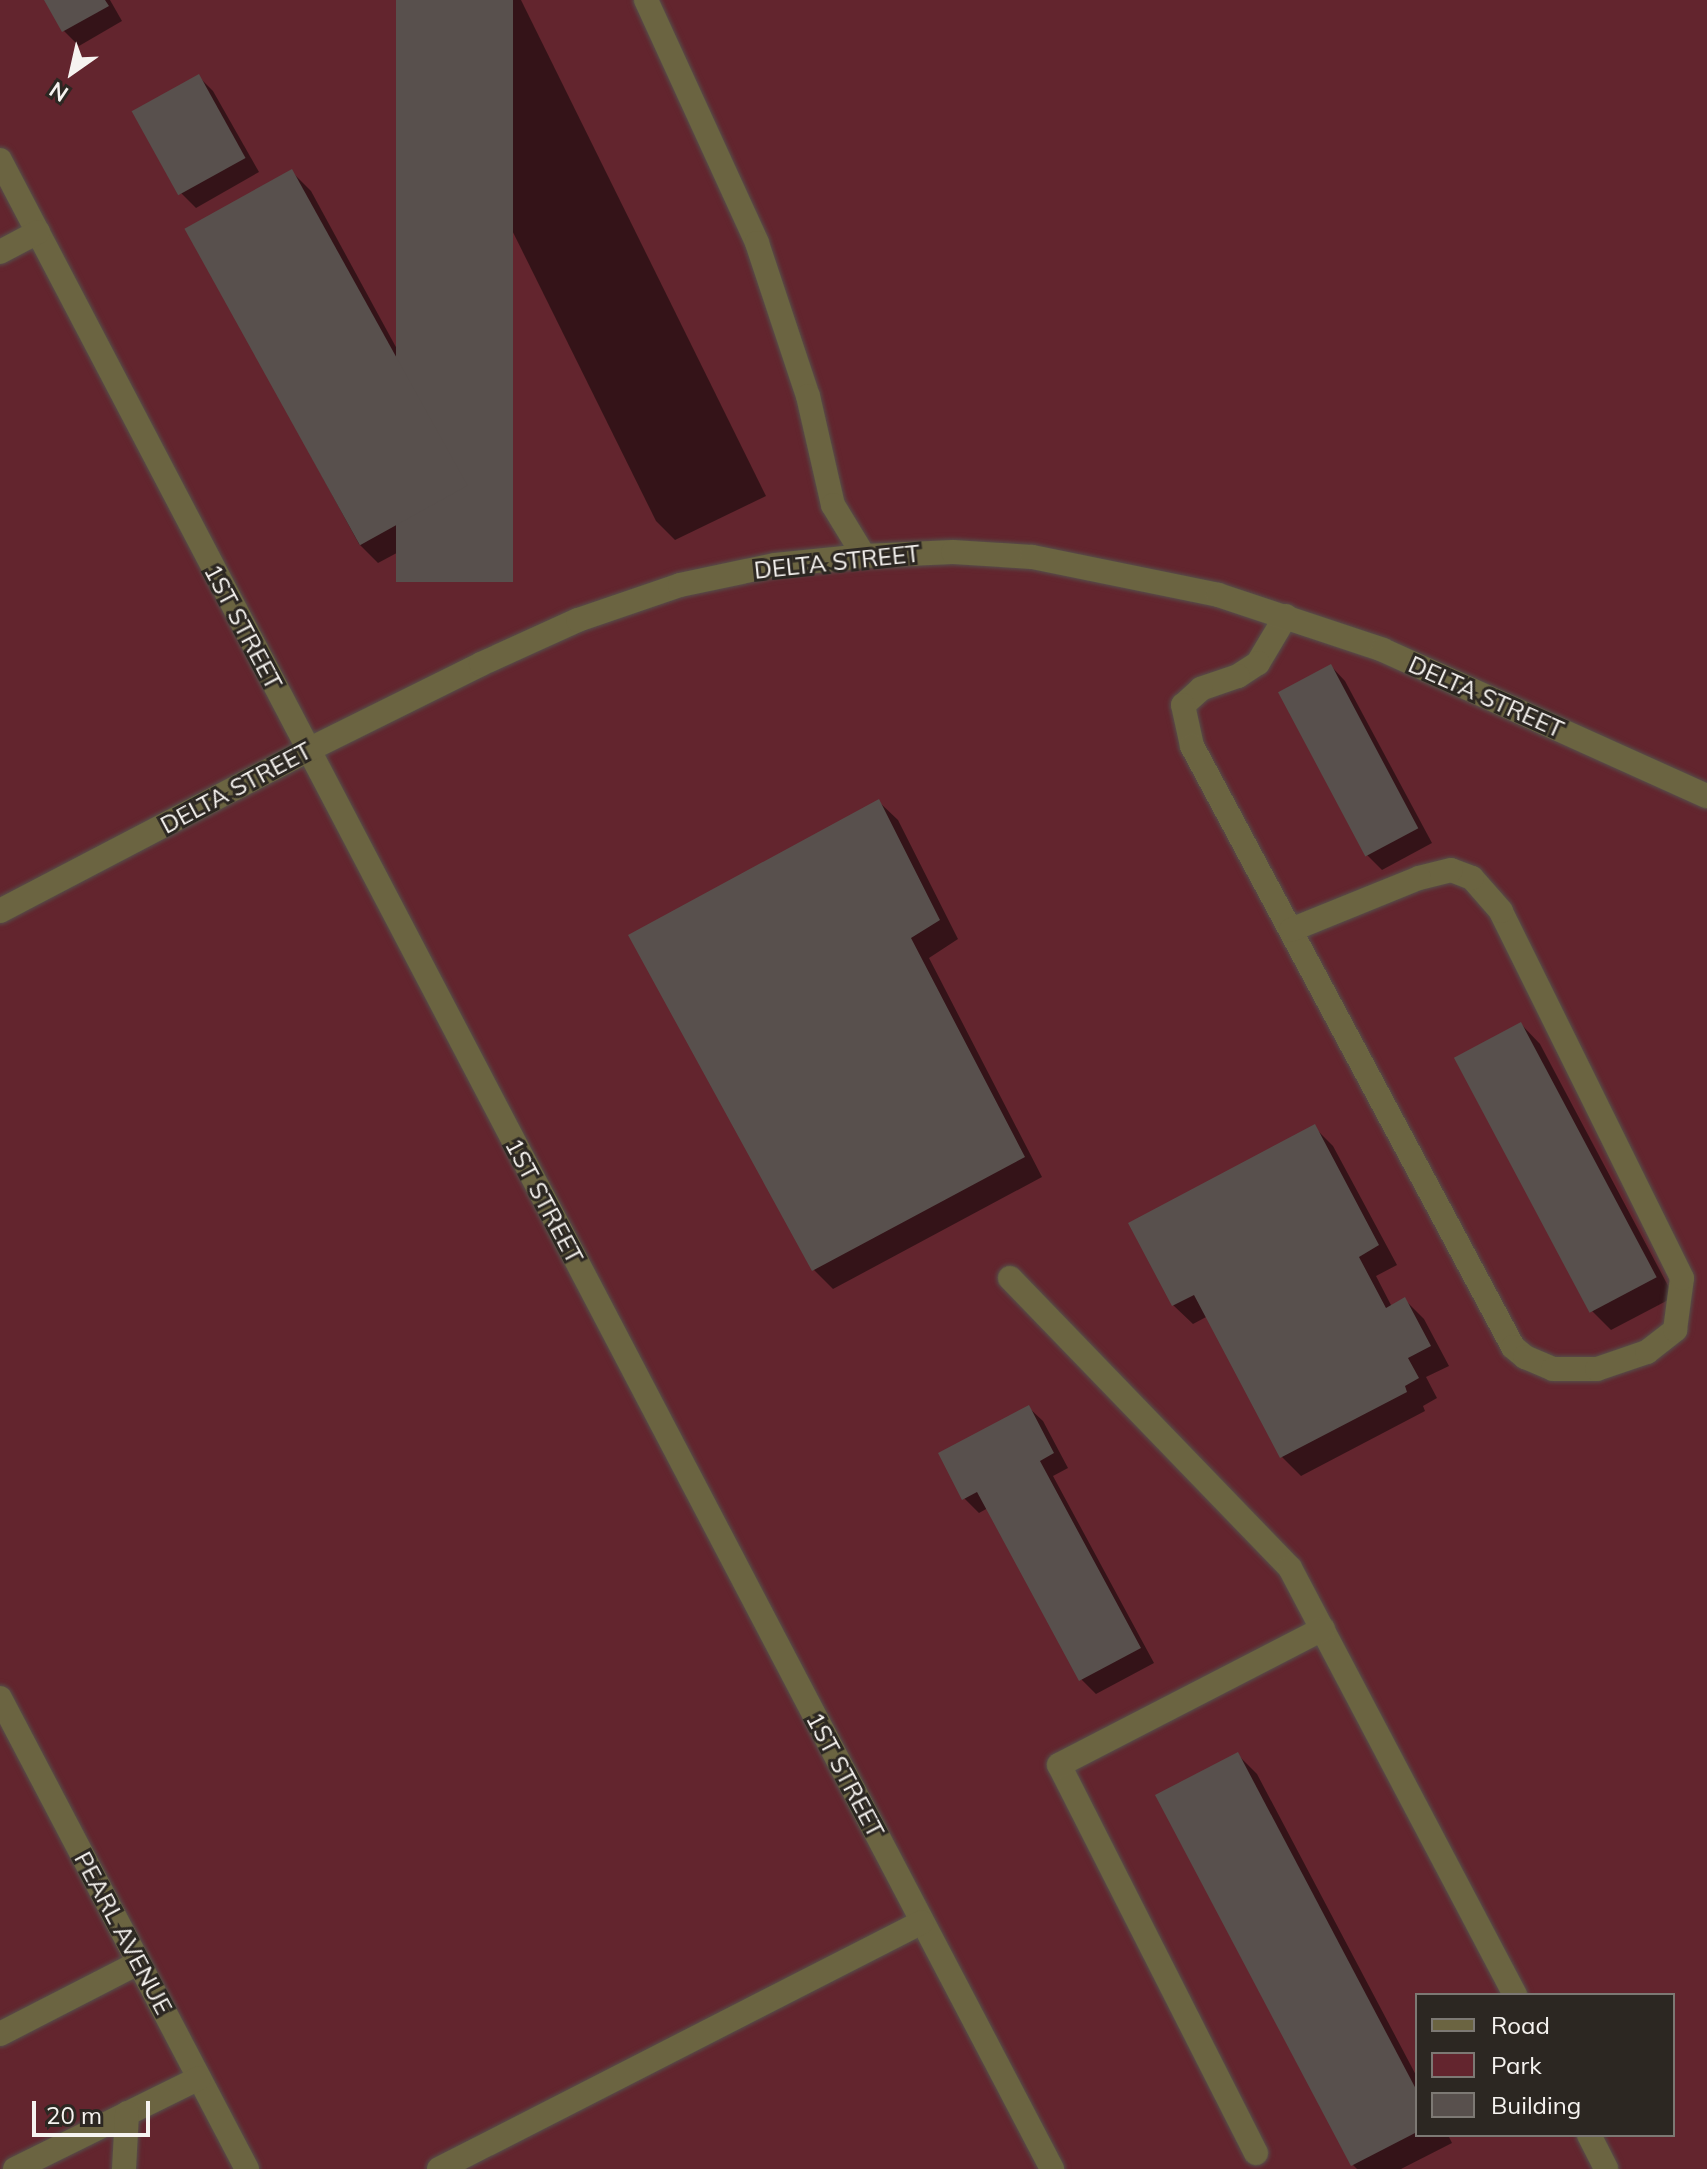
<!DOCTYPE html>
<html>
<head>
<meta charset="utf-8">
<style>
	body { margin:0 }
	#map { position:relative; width:1707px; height:2169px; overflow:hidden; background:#36312c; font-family:Mulish,sans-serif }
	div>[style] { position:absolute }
	.green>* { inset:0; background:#63252e }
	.shadow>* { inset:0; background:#0007 }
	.building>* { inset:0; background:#58504d; transform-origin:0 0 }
	.roads { filter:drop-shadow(0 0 2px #55504b) drop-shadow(0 0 2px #55504b) }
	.minor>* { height:24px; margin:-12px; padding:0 12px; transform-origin:12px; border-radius:12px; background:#6b6441 }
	span { translate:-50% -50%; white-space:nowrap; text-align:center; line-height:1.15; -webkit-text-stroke:6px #2c2722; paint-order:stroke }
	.street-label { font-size:24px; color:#f6f3f0 }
	.legend { position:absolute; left:1415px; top:1993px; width:260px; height:144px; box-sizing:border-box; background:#2c2722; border:2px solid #7d7974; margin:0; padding:10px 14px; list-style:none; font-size:24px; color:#f6f3f0 }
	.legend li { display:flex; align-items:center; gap:16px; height:40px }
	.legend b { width:40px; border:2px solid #7d7974 }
	.north { position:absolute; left:32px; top:32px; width:80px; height:80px; -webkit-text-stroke:6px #2c2722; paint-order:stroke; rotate:214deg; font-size:22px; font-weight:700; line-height:32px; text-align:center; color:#f6f3f0 }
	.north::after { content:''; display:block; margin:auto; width:28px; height:36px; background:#f6f3f0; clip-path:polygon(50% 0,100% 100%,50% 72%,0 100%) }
	.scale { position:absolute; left:32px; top:2101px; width:118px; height:36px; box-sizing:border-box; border:4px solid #f6f3f0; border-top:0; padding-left:10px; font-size:24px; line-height:28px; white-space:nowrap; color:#f6f3f0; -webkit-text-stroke:6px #2c2722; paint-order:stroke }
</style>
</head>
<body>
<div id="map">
	<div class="green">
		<i style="clip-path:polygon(evenodd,0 0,1707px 0,1707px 2169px,0 2169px,0 0,1417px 1995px,1673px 1995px,1673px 2135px,1417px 2135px,1417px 1995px)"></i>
	</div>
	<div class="shadow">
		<i style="clip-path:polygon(47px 0,110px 0,122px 21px,79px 46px,64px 31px)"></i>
		<i style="clip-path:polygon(398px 0,521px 0,766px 496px,675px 540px,656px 521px)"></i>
		<i style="clip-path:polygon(199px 77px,213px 91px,259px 172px,196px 208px,181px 193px)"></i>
		<i style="clip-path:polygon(292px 172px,311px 191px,483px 507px,378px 563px,359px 544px,187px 228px)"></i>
		<i style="clip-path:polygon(1331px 666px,1345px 681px,1432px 843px,1382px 870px,1367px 855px,1280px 693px)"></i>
		<i style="clip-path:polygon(878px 801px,898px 820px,958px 939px,929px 958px,1042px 1177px,833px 1289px,814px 1270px,630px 935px)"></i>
		<i style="clip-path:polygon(1521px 1024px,1540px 1044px,1674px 1297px,1611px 1330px,1592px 1311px)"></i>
		<i style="clip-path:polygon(1314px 1127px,1333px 1146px,1397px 1265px,1376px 1276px,1392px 1307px,1405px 1300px,1424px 1319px,1449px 1366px,1426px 1377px,1437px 1398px,1423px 1406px,1425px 1411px,1301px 1476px,1282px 1457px,1208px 1316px,1193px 1324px,1173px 1305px)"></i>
		<i style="clip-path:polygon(1028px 1407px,1043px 1421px,1068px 1468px,1053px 1476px,1154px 1663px,1096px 1694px,1081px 1679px,988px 1508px,979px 1513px,964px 1498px)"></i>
		<i style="clip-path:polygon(1238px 1755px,1257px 1774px,1417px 2077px,1417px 2135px,1448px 2135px,1452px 2143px,1401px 2169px,1357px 2169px,1353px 2165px)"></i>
	</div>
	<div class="building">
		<i style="clip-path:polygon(44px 0,105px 0,109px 6px,62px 32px)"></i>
		<i style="left:396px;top:0;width:117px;height:582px"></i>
		<i style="left:199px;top:74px;width:96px;height:77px;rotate:61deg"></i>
		<i style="left:292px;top:169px;width:362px;height:123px;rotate:61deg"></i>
		<i style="left:1331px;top:664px;width:186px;height:60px;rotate:62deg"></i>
		<i style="clip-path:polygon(879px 799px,940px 920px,911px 938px,1025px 1157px,812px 1271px,628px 935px)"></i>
		<i style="left:1521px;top:1022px;width:289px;height:76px;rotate:62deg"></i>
		<i style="clip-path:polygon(1315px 1124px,1379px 1245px,1359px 1257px,1386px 1308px,1405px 1297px,1431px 1346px,1408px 1358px,1419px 1378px,1405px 1386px,1407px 1392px,1280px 1458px,1194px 1295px,1172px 1306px,1128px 1223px)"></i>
		<i style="clip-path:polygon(1029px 1405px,1054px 1453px,1040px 1461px,1141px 1648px,1079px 1681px,977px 1492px,962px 1500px,938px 1453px)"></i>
		<i style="clip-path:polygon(1238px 1752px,1417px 2091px,1417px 2132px,1351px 2166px,1155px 1795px)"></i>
	</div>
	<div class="roads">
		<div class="minor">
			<i style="left:646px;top:0;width:267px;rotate:65.4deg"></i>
			<i style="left:757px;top:243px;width:161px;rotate:71.6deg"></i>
			<i style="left:808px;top:396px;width:112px;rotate:77.1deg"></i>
			<i style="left:833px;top:505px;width:60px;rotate:58.7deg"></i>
			<i style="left:0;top:160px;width:2268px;rotate:62.36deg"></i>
			<i style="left:0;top:252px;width:43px;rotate:-27.8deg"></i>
			<i style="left:1286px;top:616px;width:55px;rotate:120.8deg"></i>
			<i style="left:1258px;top:663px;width:24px;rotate:147deg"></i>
			<i style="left:1238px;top:676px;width:39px;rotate:161deg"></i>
			<i style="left:1201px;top:689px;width:24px;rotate:138deg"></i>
			<i style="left:1183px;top:705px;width:42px;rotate:77.6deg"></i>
			<i style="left:1192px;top:746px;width:681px;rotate:61.89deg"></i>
			<i style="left:1513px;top:1347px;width:16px;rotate:40deg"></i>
			<i style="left:1525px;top:1357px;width:30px;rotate:23deg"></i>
			<i style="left:1553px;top:1369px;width:44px"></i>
			<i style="left:1597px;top:1369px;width:53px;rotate:-18.8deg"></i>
			<i style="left:1647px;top:1352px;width:36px;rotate:-38deg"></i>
			<i style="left:1675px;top:1330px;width:52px;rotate:-82.3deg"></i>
			<i style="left:1682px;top:1278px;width:409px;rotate:-116.3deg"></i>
			<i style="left:1501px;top:911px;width:44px;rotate:-131.3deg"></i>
			<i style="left:1472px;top:878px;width:22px;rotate:-159deg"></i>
			<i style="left:1451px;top:870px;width:33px;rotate:166deg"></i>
			<i style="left:1419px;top:878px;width:138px;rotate:157.9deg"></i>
			<i style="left:0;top:911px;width:348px;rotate:-27.6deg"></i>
			<i style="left:308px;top:750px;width:193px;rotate:-26.4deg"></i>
			<i style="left:481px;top:664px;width:107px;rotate:-24.4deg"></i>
			<i style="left:578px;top:620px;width:108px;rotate:-18.9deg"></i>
			<i style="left:680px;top:585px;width:97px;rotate:-11.9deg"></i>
			<i style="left:775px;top:565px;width:89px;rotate:-5.8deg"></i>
			<i style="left:864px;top:556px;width:89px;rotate:-2.6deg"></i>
			<i style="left:953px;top:552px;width:79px;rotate:3.6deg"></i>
			<i style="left:1032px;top:557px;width:190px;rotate:11.5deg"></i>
			<i style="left:1218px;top:595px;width:174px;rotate:18.4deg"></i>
			<i style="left:1383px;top:650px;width:355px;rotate:24.3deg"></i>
			<i style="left:1010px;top:1278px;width:403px;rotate:46deg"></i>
			<i style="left:1290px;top:1568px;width:483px;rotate:62.2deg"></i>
			<i style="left:0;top:1698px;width:532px;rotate:62.33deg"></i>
			<i style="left:0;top:2034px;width:155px;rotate:-27.2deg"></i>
			<i style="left:1589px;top:2135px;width:38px;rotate:63deg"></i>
			<i style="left:1256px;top:2153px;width:435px;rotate:-116.9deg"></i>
			<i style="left:1059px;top:1765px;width:297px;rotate:-27.3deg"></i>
			<i style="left:15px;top:2169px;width:205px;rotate:-26.3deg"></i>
			<i style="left:124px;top:2169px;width:56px;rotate:-86.9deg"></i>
			<i style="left:439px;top:2169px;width:542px;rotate:-27.08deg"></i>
		</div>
	</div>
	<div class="street-label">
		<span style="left:837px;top:562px;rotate:-6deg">DELTA STREET</span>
		<span style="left:243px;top:627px;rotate:62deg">1ST STREET</span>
		<span style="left:1486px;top:697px;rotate:24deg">DELTA STREET</span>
		<span style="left:236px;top:788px;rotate:-28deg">DELTA STREET</span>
		<span style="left:544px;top:1201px;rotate:62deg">1ST STREET</span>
		<span style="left:845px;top:1775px;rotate:62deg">1ST STREET</span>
		<span style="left:123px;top:1933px;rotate:62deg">PEARL AVENUE</span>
	</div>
	<ul class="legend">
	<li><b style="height:10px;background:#6b6441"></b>Road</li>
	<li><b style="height:22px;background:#63252e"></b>Park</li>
	<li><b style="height:22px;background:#58504d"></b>Building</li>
	</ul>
	<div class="north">N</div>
	<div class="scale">20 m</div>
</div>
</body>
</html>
